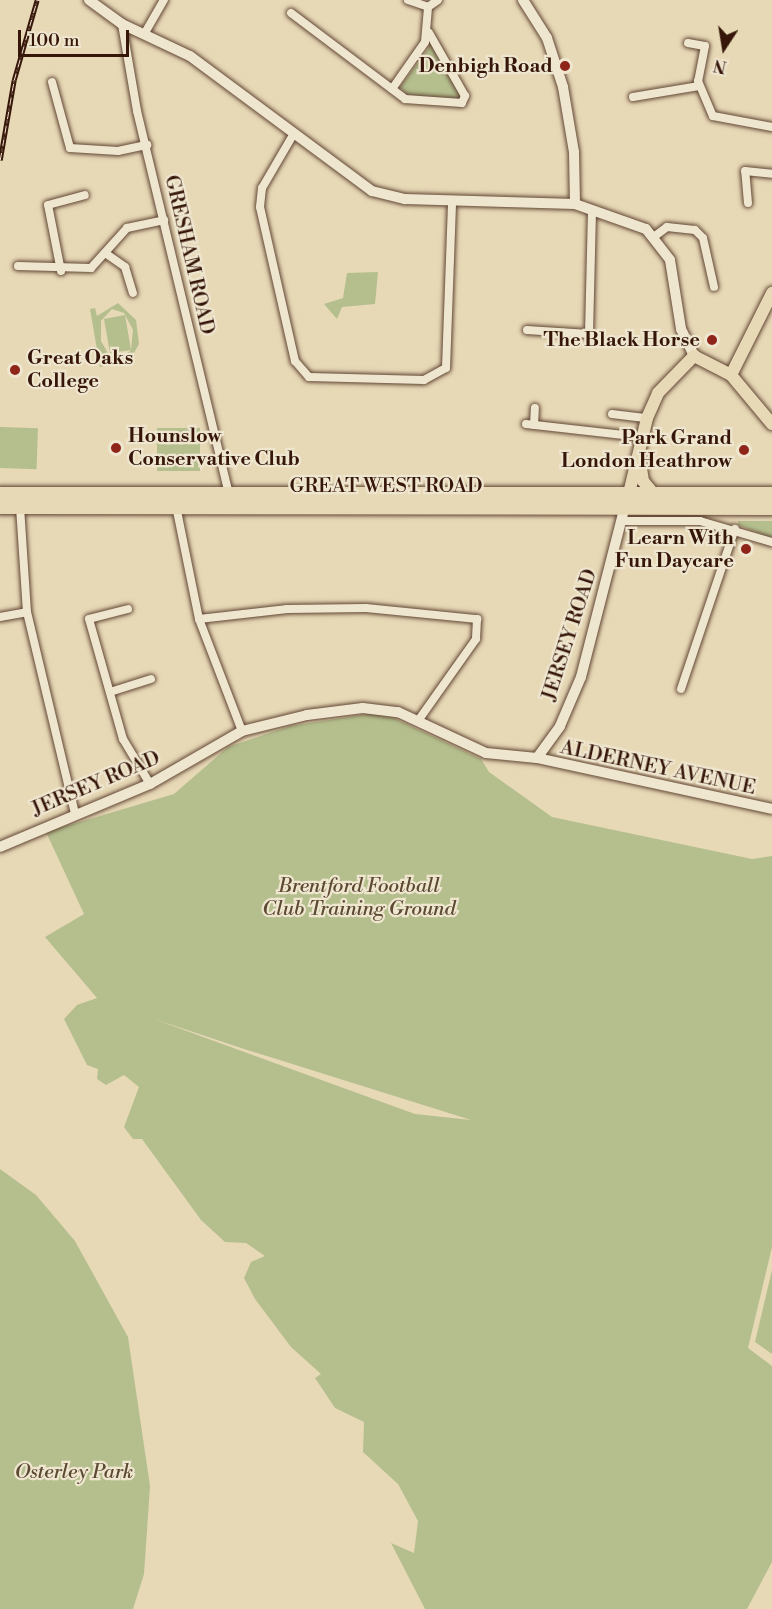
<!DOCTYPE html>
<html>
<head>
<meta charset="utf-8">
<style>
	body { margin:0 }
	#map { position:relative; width:772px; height:1609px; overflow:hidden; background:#e7d8b6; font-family:"Libre Bodoni",serif }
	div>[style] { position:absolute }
	.green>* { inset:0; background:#b5bf8e; transform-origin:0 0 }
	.roads { filter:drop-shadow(0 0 2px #624634) drop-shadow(0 0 2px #624634) }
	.street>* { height:8px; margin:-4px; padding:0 4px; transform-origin:4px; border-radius:4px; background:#efe6d0 }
	.secondary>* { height:10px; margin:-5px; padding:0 5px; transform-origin:5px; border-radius:5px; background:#efe6d0 }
	.primary>* { height:12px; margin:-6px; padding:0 6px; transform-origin:6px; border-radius:6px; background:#e7d8b6 }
	.highway>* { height:14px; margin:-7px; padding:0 7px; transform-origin:7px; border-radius:7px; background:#e7d8b6 }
	.rail>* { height:4.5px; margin-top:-2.25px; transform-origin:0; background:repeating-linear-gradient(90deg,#efe6d0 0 7px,#361609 0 14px); box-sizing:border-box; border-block:2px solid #361609 }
	.dots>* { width:16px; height:16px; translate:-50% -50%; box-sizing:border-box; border:3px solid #efe6d0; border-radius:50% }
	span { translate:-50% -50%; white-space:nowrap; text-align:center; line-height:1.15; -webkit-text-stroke:4.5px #efe6d0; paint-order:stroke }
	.poi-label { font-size:20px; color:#361609; font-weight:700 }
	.right { translate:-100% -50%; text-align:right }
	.left { translate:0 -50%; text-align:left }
	.street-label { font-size:20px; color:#361609 }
	.park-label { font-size:20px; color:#5c4931; font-style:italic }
	.north { position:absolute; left:694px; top:18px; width:60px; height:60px; -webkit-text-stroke:4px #efe6d0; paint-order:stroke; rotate:192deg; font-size:16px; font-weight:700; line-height:24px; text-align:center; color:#361609 }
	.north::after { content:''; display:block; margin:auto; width:21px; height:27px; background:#361609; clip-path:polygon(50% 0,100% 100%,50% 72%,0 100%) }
	.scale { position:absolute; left:18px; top:30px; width:111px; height:27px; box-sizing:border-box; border:3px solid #361609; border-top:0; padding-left:8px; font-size:18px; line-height:21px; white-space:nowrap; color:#361609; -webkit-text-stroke:4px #efe6d0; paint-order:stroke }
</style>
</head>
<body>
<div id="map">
	<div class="green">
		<i style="clip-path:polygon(431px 45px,462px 99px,407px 95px,400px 87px)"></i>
		<i style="clip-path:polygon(378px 272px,375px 304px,342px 307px,337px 319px,324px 304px,343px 298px,347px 273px)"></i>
		<i style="clip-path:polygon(evenodd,118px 303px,136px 320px,139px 344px,129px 362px,115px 364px,104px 358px,105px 366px,100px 367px,90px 309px,95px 308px,97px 316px,118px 303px,112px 309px,124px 313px,133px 330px,131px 350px,125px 315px,104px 319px,110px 353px,131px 350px,121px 359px,109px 355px,101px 341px,101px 321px,112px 309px)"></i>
		<i style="left:0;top:427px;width:38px;height:41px;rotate:2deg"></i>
		<i style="left:157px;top:428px;width:43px;height:43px"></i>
		<i style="clip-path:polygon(738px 521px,772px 521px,772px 538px,738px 525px)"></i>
		<i style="clip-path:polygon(evenodd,381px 712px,481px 759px,489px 772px,552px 817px,752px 859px,772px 856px,772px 1247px,748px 1348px,772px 1366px,772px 1562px,747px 1609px,425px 1609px,391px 1543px,414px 1553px,418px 1521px,398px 1484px,363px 1452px,364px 1422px,335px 1408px,315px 1378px,321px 1374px,291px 1347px,255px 1299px,244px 1278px,251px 1262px,265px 1256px,246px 1243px,225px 1242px,201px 1220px,142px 1139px,133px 1139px,124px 1127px,139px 1087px,124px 1075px,106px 1085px,97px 1079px,98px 1069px,87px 1065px,64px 1019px,77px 1005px,97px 998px,45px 937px,84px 914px,46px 832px,174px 794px,228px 747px,290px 726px,381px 712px,154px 1019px,241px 1048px,471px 1120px,415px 1114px,154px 1019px)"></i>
		<i style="clip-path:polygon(0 1169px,36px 1195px,75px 1241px,128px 1337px,150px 1486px,144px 1574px,133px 1609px,0 1609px)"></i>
		<i style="clip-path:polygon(772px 1270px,772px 1354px,755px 1342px)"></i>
	</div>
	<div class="roads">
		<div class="street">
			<i style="left:408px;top:0;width:21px;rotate:19deg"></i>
			<i style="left:291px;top:13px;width:143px;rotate:37deg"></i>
			<i style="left:405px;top:99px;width:57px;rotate:4deg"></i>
			<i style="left:462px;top:103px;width:8px;rotate:-67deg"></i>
			<i style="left:465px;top:96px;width:73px;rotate:-119.7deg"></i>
			<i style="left:122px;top:24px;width:88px;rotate:80.2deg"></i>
			<i style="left:137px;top:111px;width:393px;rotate:76.5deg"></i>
			<i style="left:146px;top:31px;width:36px;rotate:-60deg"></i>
			<i style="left:688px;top:43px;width:17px;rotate:10deg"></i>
			<i style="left:705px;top:46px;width:36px;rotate:101deg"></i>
			<i style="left:698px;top:81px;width:38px;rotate:67deg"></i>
			<i style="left:713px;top:116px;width:60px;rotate:10.6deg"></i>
			<i style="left:52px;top:82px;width:68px;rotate:74.7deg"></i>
			<i style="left:70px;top:148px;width:48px;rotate:3.6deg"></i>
			<i style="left:118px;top:151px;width:30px;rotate:-12deg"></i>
			<i style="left:392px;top:89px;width:57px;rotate:-54.9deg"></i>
			<i style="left:425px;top:42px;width:35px;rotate:-85deg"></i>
			<i style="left:428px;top:7px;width:12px;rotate:-35deg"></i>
			<i style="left:633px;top:97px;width:67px;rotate:-9.5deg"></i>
			<i style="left:293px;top:135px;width:61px;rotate:120.3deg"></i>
			<i style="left:262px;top:188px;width:19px;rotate:96deg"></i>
			<i style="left:260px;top:207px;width:158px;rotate:77.2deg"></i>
			<i style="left:295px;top:361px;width:21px;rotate:49deg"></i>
			<i style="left:309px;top:377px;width:115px;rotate:1.5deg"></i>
			<i style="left:424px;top:380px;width:25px;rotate:-29deg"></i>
			<i style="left:446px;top:368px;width:166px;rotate:-87.9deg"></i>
			<i style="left:748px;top:203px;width:32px;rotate:-95deg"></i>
			<i style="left:745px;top:171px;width:27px;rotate:6deg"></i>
			<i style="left:655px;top:236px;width:15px;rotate:-37deg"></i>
			<i style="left:667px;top:227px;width:28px;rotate:6deg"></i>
			<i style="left:695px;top:230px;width:11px;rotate:45deg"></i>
			<i style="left:703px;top:238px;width:50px;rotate:77.3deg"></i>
			<i style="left:108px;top:255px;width:21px;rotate:35deg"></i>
			<i style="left:125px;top:267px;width:27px;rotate:73deg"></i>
			<i style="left:18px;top:266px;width:73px;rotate:1.6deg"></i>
			<i style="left:91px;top:268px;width:54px;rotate:-48deg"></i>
			<i style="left:127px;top:228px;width:38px;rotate:-12deg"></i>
			<i style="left:61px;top:271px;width:67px;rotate:-101.1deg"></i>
			<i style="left:48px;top:205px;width:38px;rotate:-15deg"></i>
			<i style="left:527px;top:330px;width:62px;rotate:3.7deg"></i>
			<i style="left:589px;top:334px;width:123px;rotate:-88.6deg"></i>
			<i style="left:612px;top:414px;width:35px;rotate:7deg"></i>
			<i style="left:526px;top:424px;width:116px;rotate:6.4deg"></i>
			<i style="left:534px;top:425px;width:17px;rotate:-87deg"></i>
			<i style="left:176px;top:506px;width:115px;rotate:78.5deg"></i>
			<i style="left:199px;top:619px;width:120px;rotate:69deg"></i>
			<i style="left:20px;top:507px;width:105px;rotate:86.2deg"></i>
			<i style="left:27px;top:612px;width:207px;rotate:76.6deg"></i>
			<i style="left:622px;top:521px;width:78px"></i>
			<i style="left:700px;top:521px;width:75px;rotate:16.3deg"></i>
			<i style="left:128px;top:609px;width:40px;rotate:165.6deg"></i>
			<i style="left:89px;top:619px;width:125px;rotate:74.2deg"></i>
			<i style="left:123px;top:739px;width:52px;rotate:59deg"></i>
			<i style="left:0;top:617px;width:27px;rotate:-10deg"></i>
			<i style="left:199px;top:619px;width:89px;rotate:-6.5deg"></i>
			<i style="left:287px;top:609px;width:79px;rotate:-0.7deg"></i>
			<i style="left:366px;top:608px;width:112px;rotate:5.7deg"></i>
			<i style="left:477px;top:619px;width:20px;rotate:93deg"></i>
			<i style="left:476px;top:639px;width:97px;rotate:125.3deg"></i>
			<i style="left:681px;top:689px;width:169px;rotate:-71.4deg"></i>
			<i style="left:110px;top:692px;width:43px;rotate:-17.6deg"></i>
		</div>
		<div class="secondary">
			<i style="left:89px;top:0;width:41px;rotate:36deg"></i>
			<i style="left:122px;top:24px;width:75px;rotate:25.2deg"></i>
			<i style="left:190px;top:56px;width:227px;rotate:36.6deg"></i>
			<i style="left:372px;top:191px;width:34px;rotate:14deg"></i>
			<i style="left:405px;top:199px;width:170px;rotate:1.7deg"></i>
			<i style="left:575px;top:204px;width:75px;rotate:19.4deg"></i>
			<i style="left:646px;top:229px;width:39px;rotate:52deg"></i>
			<i style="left:670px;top:260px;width:70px;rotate:80.9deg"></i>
			<i style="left:681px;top:329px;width:30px;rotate:64deg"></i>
			<i style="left:523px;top:0;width:45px;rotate:57.7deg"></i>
			<i style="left:547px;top:38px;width:52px;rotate:71.9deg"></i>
			<i style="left:563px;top:87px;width:66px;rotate:80.4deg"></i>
			<i style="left:574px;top:152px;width:52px;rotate:88.9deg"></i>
			<i style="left:537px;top:758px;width:240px;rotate:12.2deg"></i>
			<i style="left:0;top:847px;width:163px;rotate:-22.8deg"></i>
			<i style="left:150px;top:784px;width:106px;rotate:-29.9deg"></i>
			<i style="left:242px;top:731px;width:67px;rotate:-13.8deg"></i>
			<i style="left:307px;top:715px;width:56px;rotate:-7.1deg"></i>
			<i style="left:363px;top:708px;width:35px;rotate:7deg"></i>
			<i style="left:398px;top:712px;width:97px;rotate:25deg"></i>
			<i style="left:486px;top:753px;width:51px;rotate:5.6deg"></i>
			<i style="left:537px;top:758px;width:39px;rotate:-54deg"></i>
			<i style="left:560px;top:726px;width:53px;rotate:-66.8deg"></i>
			<i style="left:581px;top:677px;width:172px;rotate:-75.6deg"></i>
		</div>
		<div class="primary">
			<i style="left:694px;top:356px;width:42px;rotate:27.2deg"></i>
			<i style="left:731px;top:375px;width:64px;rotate:50.1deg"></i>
			<i style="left:731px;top:375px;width:92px;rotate:-63.4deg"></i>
			<i style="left:640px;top:462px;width:19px;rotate:81deg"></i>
			<i style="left:643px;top:481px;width:16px;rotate:50deg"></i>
			<i style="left:627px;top:502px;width:86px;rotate:-76.6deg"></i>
			<i style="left:647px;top:418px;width:27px;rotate:-66deg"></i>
			<i style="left:658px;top:393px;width:52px;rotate:-45.8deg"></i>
		</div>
		<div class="highway">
			<i style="left:0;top:494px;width:772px"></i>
			<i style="left:0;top:507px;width:772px;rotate:0.07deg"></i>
		</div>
	</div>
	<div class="rail">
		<i style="left:0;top:160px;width:81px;rotate:-80.1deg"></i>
		<i style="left:14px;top:80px;width:83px;rotate:-74deg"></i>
	</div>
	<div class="dots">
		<i style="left:565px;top:66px;background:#8f2418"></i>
		<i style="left:712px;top:340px;background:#8f2418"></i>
		<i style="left:15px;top:370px;background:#8f2418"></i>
		<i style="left:116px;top:448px;background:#8f2418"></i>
		<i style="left:744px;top:450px;background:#8f2418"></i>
		<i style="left:746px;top:549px;background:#8f2418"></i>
	</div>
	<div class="poi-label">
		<span class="right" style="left:553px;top:66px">Denbigh Road</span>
		<span class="right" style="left:700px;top:340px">The Black Horse</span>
		<span class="left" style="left:27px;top:370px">Great Oaks<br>College</span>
		<span class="left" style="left:128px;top:448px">Hounslow<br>Conservative Club</span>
		<span class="right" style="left:732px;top:450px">Park Grand<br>London Heathrow</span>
		<span class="right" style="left:734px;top:550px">Learn With<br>Fun Daycare</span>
	</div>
	<div class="street-label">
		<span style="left:189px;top:255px;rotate:77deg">GRESHAM ROAD</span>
		<span style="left:386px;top:486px">GREAT WEST ROAD</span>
		<span style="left:570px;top:635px;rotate:-72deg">JERSEY ROAD</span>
		<span style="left:658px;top:768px;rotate:12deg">ALDERNEY AVENUE</span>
		<span style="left:96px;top:784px;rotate:-23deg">JERSEY ROAD</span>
	</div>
	<div class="park-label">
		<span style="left:359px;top:898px">Brentford Football<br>Club Training Ground</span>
		<span style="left:74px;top:1472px">Osterley Park</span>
	</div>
	<div class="north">N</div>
	<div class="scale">100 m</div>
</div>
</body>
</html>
